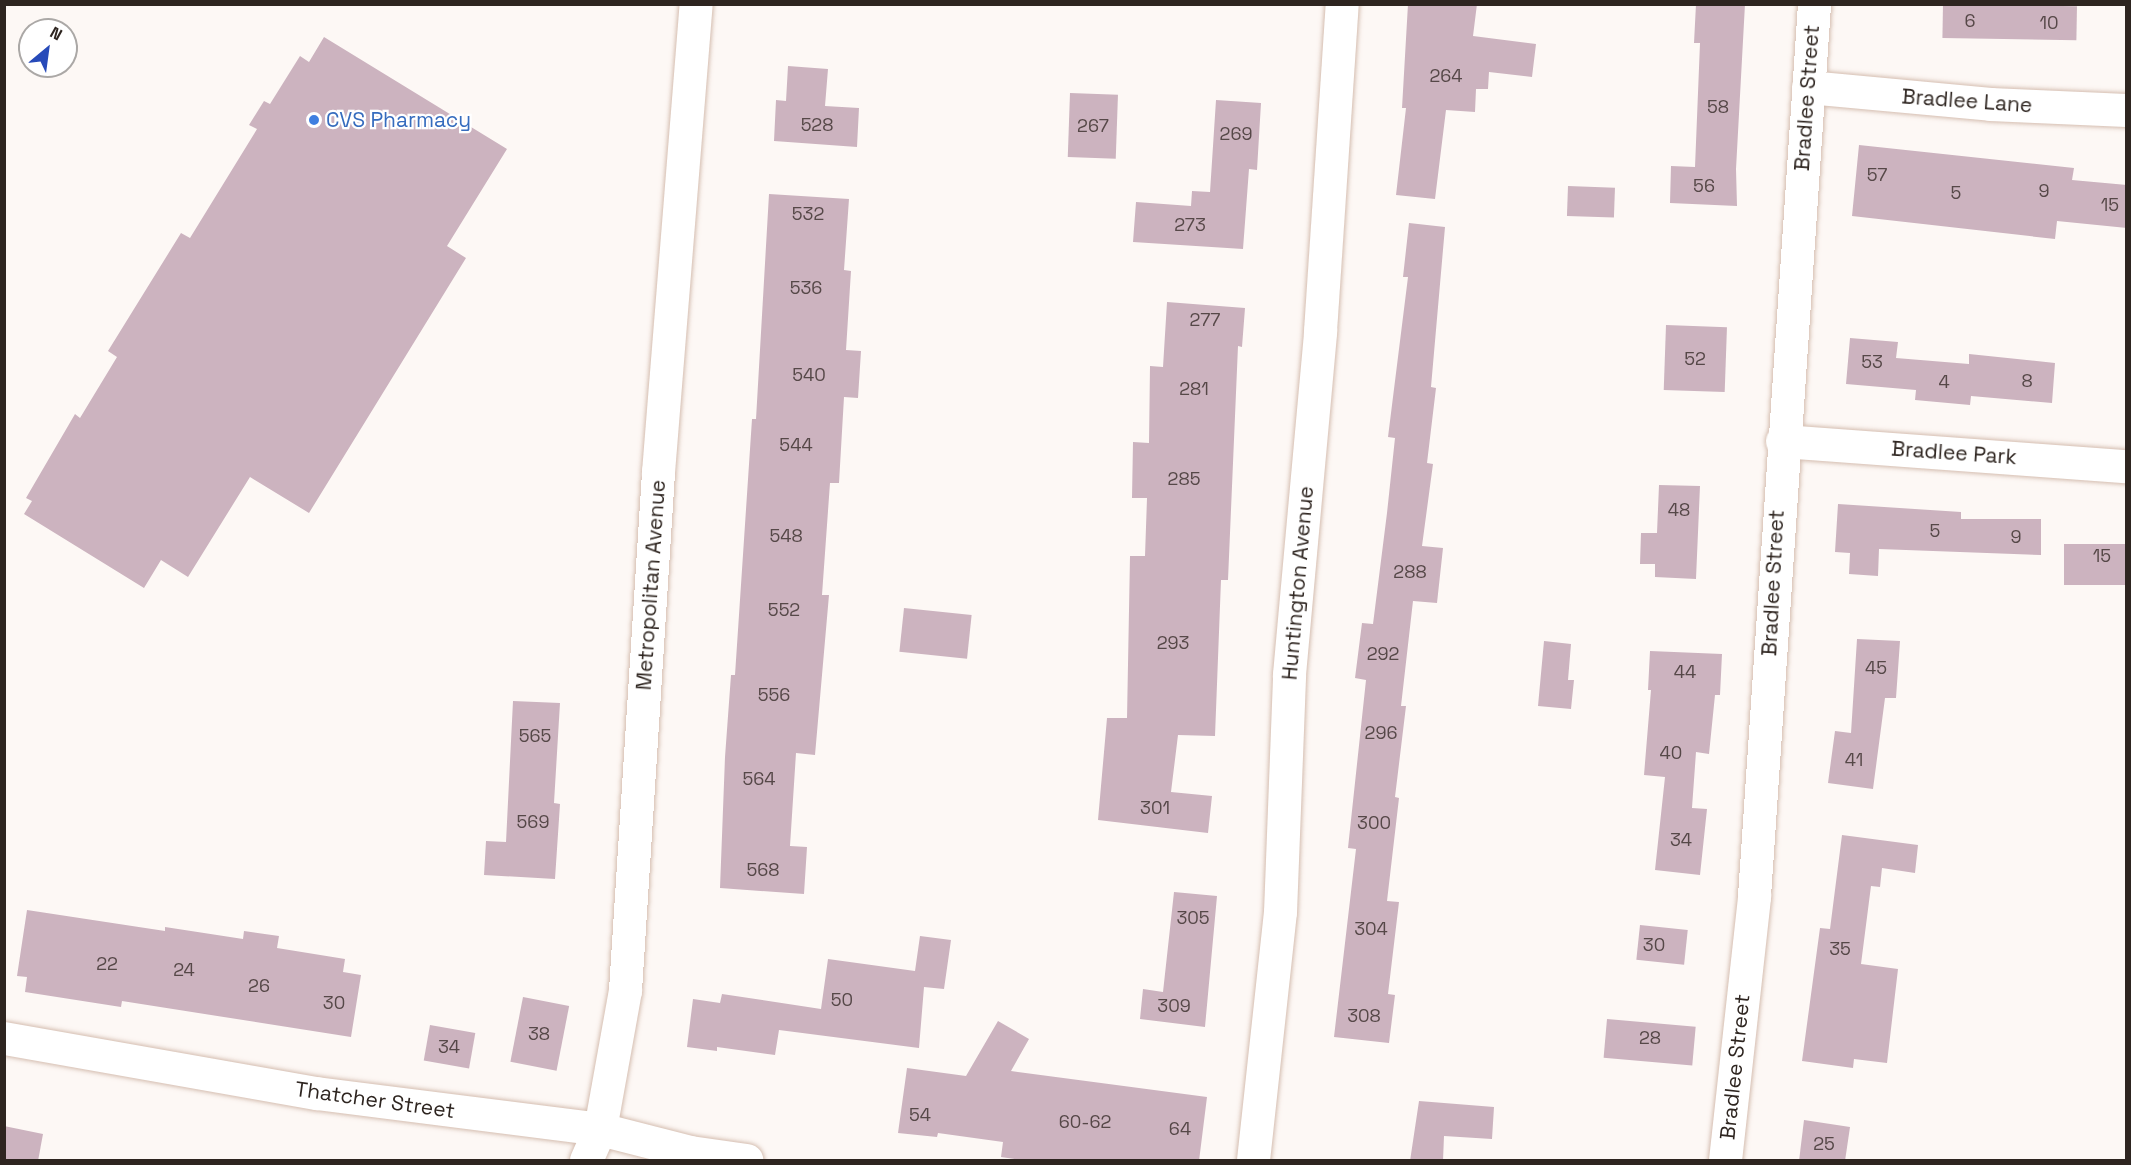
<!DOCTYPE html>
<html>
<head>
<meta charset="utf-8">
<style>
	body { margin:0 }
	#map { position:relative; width:2131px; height:1165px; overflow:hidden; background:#fdf8f5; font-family:"Space Grotesk",sans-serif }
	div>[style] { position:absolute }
	.building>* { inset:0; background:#ccb3bf; transform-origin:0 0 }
	.roads { filter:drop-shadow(0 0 2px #d5beb1) drop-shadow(0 0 2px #d5beb1) }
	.street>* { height:33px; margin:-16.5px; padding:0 16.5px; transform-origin:16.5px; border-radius:16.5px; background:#fff }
	.secondary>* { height:33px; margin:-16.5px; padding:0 16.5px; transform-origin:16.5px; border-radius:16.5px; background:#fff }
	.dots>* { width:16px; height:16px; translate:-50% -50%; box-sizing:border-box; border:3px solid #fff; border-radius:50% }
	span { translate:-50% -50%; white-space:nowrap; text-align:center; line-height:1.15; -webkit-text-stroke:4.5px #fff; paint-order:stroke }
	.number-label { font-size:18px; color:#564848 }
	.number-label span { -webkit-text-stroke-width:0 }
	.street-label { font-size:21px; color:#2e2520 }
	.shop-label { font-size:21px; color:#366cbe }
	.left { translate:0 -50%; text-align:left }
	.frame { position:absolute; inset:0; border:6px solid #2e2520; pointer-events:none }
	.north { position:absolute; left:18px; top:18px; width:60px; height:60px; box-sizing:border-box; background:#fff; border:2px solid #aba8a6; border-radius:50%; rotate:29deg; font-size:16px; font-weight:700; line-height:24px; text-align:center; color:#2e2520 }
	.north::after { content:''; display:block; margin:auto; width:21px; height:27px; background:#274ab9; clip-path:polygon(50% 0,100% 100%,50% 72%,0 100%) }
</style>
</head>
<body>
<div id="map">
	<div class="building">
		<i style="clip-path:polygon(1408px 4px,1477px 4px,1473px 36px,1536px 44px,1532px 77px,1489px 72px,1488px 89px,1476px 89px,1475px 112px,1446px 110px,1435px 199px,1396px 195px,1406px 108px,1402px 108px)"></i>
		<i style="clip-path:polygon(1696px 4px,1745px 4px,1736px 169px,1737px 206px,1670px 203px,1671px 166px,1695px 167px,1700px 43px,1694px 43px)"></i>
		<i style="left:1943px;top:4px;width:134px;height:34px;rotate:1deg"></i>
		<i style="clip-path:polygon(324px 37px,507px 149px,447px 246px,466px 258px,309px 513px,250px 477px,188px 577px,161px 560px,144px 588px,24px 514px,32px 501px,26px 498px,75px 414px,80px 418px,117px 357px,108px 351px,181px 233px,190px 238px,257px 129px,249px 125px,264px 101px,270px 104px,300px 56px,309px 62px)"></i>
		<i style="clip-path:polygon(788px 66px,828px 69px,825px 106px,859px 108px,857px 147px,774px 141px,776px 100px,786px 101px)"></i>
		<i style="left:1070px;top:93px;width:48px;height:64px;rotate:2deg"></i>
		<i style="clip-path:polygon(1216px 100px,1261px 103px,1257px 170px,1249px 169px,1243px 249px,1133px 242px,1136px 202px,1191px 206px,1192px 191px,1210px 192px)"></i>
		<i style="clip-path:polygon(1859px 145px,2074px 168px,2072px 180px,2127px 185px,2127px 228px,2057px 221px,2055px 239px,1852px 216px)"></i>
		<i style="left:1568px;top:186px;width:47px;height:30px;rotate:2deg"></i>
		<i style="clip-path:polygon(769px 194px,849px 199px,844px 270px,851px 271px,846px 350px,861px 351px,858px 398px,844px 397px,839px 483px,830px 483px,822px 595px,829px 595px,815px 755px,796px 753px,790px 846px,807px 847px,804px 894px,720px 888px,725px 757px,731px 675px,735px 675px,752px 419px,756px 419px)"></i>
		<i style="clip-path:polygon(1409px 223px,1445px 227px,1431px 387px,1436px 388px,1427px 463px,1433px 464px,1422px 546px,1443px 548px,1437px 603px,1413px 601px,1401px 706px,1406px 706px,1395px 797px,1399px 798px,1387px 901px,1399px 902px,1388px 994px,1395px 995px,1389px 1043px,1334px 1037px,1356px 849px,1348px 848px,1366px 680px,1355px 678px,1362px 623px,1373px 624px,1387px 513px,1395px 438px,1388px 437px,1408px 277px,1403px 277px)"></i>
		<i style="clip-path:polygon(1167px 302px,1245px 308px,1242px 347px,1238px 346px,1228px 580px,1221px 580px,1215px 736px,1178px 735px,1171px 792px,1212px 796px,1208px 833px,1098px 820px,1107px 718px,1127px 718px,1130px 556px,1145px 556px,1147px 498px,1132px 498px,1133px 442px,1149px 443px,1150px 366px,1163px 367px)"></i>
		<i style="left:1666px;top:325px;width:61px;height:65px;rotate:2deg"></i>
		<i style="clip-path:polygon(1850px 338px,1898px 342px,1896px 358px,1969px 364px,1969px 354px,2055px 363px,2052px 403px,1971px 396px,1970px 405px,1915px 400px,1916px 390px,1846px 384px)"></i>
		<i style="clip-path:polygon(1659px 485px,1700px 486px,1696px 579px,1655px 577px,1655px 564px,1640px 564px,1641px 533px,1657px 533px)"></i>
		<i style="clip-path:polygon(1838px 504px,1961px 512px,1961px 519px,2041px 519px,2041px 555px,1879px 549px,1878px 576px,1849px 574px,1850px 553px,1835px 552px)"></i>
		<i style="left:2064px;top:544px;width:63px;height:41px"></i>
		<i style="left:904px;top:608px;width:68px;height:44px;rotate:6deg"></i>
		<i style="clip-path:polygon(1857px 639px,1900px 641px,1896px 698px,1885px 698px,1873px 789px,1828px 783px,1835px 731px,1851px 733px)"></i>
		<i style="clip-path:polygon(1544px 641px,1571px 644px,1568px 680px,1574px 680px,1571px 709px,1538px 706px)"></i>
		<i style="clip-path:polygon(1650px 651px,1722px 654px,1720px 695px,1715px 695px,1709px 754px,1696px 752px,1692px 808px,1707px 809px,1700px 875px,1655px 870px,1665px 777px,1644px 775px,1651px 690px,1648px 690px)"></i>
		<i style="clip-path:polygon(513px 701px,560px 703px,554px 803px,560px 804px,555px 879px,484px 875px,486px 841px,506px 842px)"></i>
		<i style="clip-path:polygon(1842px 835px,1918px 845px,1915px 873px,1882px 868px,1880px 887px,1871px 886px,1861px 964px,1898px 969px,1887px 1063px,1854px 1059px,1853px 1068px,1802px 1061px,1820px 928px,1830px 929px)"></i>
		<i style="clip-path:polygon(1174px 892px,1217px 896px,1205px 1027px,1140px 1019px,1143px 989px,1163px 992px)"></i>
		<i style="clip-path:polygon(27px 910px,165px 931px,165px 927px,243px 939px,244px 931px,279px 936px,277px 948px,345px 959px,343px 972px,361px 975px,351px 1037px,122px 1001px,121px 1007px,25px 992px,27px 977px,17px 976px)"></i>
		<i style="left:1640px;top:925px;width:48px;height:35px;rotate:6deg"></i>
		<i style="clip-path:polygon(920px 936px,951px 940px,944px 989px,924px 987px,919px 1048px,779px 1030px,775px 1055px,717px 1047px,717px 1051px,687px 1047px,693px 999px,720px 1003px,722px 994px,821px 1009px,828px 959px,915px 971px)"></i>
		<i style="left:523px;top:997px;width:47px;height:66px;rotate:11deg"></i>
		<i style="left:1607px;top:1019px;width:89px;height:39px;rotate:5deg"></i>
		<i style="clip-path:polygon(998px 1021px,1029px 1039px,1011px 1071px,1207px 1097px,1199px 1161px,1029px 1161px,1001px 1157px,1003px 1142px,938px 1133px,937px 1137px,898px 1133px,907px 1068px,966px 1076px)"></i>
		<i style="left:430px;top:1025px;width:46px;height:36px;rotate:10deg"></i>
		<i style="clip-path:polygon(1419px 1101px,1494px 1107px,1492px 1139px,1444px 1136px,1443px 1161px,1410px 1161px)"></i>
		<i style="clip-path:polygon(1804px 1120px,1850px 1127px,1845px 1161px,1799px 1161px)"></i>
		<i style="clip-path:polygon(4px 1126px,43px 1134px,38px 1161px,4px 1161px)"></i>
	</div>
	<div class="roads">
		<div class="street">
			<i style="left:1808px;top:87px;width:183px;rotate:5.3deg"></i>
			<i style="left:1990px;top:104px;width:136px;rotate:2.5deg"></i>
			<i style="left:1782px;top:441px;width:345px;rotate:4.2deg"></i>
			<i style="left:4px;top:1038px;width:317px;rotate:10deg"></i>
			<i style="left:316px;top:1093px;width:286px;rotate:7.2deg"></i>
			<i style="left:600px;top:1129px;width:93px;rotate:14.3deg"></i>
			<i style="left:690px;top:1152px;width:57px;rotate:8.1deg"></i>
			<i style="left:1253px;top:1160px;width:249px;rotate:-83.8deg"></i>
			<i style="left:1280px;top:912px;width:238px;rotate:-87.8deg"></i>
			<i style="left:1289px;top:674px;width:344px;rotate:-84.8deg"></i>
			<i style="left:1320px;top:331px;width:328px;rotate:-86.2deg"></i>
			<i style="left:1725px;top:1160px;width:266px;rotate:-83.7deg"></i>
			<i style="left:1754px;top:896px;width:894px;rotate:-86.15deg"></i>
		</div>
		<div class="secondary">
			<i style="left:586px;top:1160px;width:34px;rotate:-66deg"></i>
			<i style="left:600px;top:1129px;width:141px;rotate:-79.8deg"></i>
			<i style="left:625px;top:990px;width:519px;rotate:-86.35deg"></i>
			<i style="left:658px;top:472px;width:470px;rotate:-85.4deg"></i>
		</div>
	</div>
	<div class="dots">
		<i style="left:314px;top:120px;background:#3f7fe0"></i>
	</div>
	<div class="number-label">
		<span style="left:1970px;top:21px">6</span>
		<span style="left:2049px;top:23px">10</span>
		<span style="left:1446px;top:76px">264</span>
		<span style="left:1718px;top:107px">58</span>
		<span style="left:817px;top:125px">528</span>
		<span style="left:1093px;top:126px">267</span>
		<span style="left:1236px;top:134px">269</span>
		<span style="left:1877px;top:175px">57</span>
		<span style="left:1704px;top:186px">56</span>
		<span style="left:2044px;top:191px">9</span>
		<span style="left:1956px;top:193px">5</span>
		<span style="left:2110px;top:205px">15</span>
		<span style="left:808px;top:214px">532</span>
		<span style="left:1190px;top:225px">273</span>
		<span style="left:806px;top:288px">536</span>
		<span style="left:1205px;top:320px">277</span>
		<span style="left:1695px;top:359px">52</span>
		<span style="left:1872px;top:362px">53</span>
		<span style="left:809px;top:375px">540</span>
		<span style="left:2027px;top:381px">8</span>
		<span style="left:1944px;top:382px">4</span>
		<span style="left:1194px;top:389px">281</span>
		<span style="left:796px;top:445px">544</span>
		<span style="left:1184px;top:479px">285</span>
		<span style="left:1679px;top:510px">48</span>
		<span style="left:1935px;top:531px">5</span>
		<span style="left:786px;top:536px">548</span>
		<span style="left:2016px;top:537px">9</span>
		<span style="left:2102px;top:556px">15</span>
		<span style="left:1410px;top:572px">288</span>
		<span style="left:784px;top:610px">552</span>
		<span style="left:1173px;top:643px">293</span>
		<span style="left:1383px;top:654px">292</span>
		<span style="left:1876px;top:668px">45</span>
		<span style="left:1685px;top:672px">44</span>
		<span style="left:774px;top:695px">556</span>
		<span style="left:1381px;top:733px">296</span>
		<span style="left:535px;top:736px">565</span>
		<span style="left:1671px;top:753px">40</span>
		<span style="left:1854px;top:760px">41</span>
		<span style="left:759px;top:779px">564</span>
		<span style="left:1155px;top:808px">301</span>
		<span style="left:533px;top:822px">569</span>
		<span style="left:1374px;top:823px">300</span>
		<span style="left:1681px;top:840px">34</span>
		<span style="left:763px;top:870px">568</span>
		<span style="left:1193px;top:918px">305</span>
		<span style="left:1371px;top:929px">304</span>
		<span style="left:1654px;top:945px">30</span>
		<span style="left:1840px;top:949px">35</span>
		<span style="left:107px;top:964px">22</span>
		<span style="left:184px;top:970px">24</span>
		<span style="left:259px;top:986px">26</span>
		<span style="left:842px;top:1000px">50</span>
		<span style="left:334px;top:1003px">30</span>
		<span style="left:1174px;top:1006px">309</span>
		<span style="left:1364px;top:1016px">308</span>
		<span style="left:539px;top:1034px">38</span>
		<span style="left:1650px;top:1038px">28</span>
		<span style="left:449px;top:1047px">34</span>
		<span style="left:920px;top:1115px">54</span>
		<span style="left:1085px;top:1122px">60-62</span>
		<span style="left:1180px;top:1129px">64</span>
		<span style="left:1824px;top:1144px">25</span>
	</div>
	<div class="street-label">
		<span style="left:1807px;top:98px;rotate:-86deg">Bradlee Street</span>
		<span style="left:1967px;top:101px;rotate:4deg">Bradlee Lane</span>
		<span style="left:1954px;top:453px;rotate:4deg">Bradlee Park</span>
		<span style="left:1298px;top:583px;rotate:-85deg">Huntington Avenue</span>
		<span style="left:1773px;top:583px;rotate:-87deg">Bradlee Street</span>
		<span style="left:651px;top:585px;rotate:-86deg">Metropolitan Avenue</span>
		<span style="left:1735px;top:1067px;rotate:-84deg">Bradlee Street</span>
		<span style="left:375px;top:1100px;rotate:8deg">Thatcher Street</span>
	</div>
	<div class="shop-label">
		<span class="left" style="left:326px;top:120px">CVS Pharmacy</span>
	</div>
	<div class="frame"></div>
	<div class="north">N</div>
</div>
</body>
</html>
